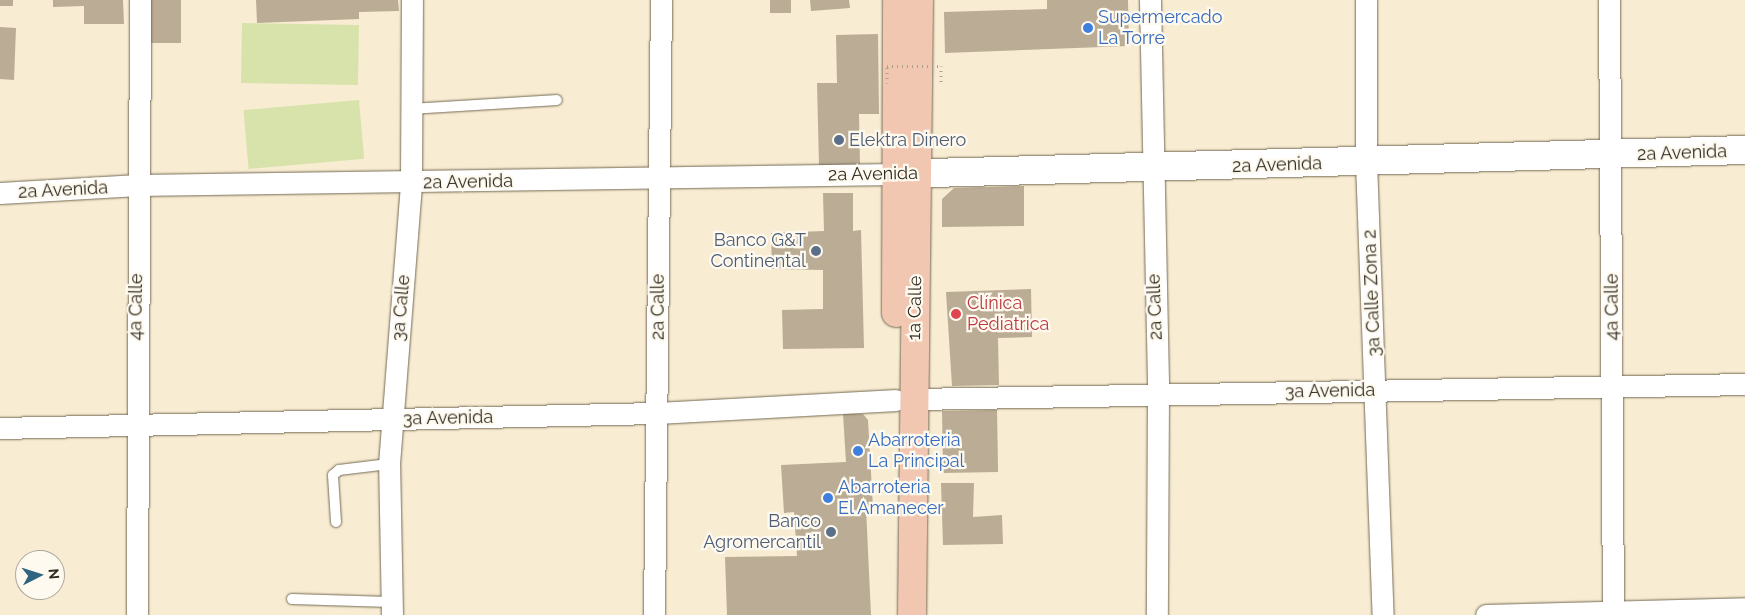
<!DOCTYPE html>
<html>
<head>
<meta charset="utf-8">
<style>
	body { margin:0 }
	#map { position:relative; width:1745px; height:615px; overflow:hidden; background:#f8ecd3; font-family:Raleway,sans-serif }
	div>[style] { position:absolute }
	.green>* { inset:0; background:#d7e3ab; transform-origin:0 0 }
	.building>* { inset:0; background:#bbac95; transform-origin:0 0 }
	.roads { filter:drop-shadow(0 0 1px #756a54) drop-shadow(0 0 1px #756a54) }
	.lane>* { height:10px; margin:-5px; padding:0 5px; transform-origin:5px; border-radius:5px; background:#fff }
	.street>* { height:21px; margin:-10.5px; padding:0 10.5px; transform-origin:10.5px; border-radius:10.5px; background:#fff }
	.secondary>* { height:28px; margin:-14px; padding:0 14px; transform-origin:14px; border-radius:14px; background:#fff }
	.primary>* { height:28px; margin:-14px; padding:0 14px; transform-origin:14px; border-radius:14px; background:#f1c7b1 }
	.path-bridge>* { height:3px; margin-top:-1.5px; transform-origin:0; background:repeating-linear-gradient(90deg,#aaa18e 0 1px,transparent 0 5px) }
	.dots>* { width:14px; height:14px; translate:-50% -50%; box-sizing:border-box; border:2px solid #fffaf0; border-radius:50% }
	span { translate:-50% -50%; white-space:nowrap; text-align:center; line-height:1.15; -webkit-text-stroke:4.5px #fffaf0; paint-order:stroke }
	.shop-label { font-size:18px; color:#366cbe }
	.left { translate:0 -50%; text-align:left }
	.service-label { font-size:18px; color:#4e5e75 }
	.right { translate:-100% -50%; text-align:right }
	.street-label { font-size:18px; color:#302c22 }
	.health-label { font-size:18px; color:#be3a42 }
	.north { position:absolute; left:15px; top:550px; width:50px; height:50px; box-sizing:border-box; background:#fffaf0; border:1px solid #aca89e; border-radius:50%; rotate:85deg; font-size:14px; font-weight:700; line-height:20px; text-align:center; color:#302c22 }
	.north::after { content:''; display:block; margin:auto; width:18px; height:22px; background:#2f6580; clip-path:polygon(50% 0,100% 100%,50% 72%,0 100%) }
</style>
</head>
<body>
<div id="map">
	<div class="green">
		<i style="left:359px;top:25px;width:60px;height:117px;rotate:91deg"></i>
		<i style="left:359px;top:100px;width:59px;height:116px;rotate:85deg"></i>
	</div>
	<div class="building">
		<i style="left:0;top:0;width:13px;height:6px"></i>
		<i style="clip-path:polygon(53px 0,123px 0,124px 24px,84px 24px,84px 6px,53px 7px)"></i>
		<i style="left:148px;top:0;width:33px;height:43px"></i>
		<i style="clip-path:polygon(256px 0,398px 0,399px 11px,359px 12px,359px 19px,257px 23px)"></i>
		<i style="left:770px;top:0;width:21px;height:13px"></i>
		<i style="clip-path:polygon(810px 0,849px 0,850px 8px,811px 11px)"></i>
		<i style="clip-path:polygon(1047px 0,1128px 0,1129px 46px,945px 53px,944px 12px,1047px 9px)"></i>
		<i style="clip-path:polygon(0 27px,16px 28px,14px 80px,0 79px)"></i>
		<i style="clip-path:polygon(878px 34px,879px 114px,859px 114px,860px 165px,819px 167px,817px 83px,837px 83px,836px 35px)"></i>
		<i style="clip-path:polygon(1024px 186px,1024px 226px,942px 227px,942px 199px,954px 188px)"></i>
		<i style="clip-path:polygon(823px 193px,853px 193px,853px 231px,861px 230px,864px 348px,783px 349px,782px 310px,823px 309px,823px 270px,772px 269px,771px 233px,824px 231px)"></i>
		<i style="clip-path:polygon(1031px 289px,1032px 337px,998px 338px,999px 385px,952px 386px,946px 292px)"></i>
		<i style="left:997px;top:410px;width:62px;height:55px;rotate:89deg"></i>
		<i style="clip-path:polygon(843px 414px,863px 414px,868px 420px,873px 508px,866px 508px,871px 615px,727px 615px,725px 557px,797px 556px,794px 512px,784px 513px,781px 465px,846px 462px)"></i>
		<i style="clip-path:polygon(941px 483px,974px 483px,973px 517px,1002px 515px,1003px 544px,943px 545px)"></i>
	</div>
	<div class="roads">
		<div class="lane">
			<i style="left:411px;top:109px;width:146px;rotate:-3.5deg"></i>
			<i style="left:336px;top:522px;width:47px;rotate:-93.7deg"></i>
			<i style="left:333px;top:475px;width:8px;rotate:-40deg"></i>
			<i style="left:339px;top:470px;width:50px;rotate:-6.8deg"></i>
			<i style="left:292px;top:599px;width:98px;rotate:1.8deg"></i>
		</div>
		<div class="street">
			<i style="left:1150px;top:0;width:394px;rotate:88.8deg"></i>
			<i style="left:1158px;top:394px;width:221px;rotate:90.3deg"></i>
			<i style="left:1366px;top:0;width:162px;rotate:90deg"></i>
			<i style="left:1366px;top:162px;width:453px;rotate:87.9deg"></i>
			<i style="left:1609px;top:0;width:615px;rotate:89.63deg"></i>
			<i style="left:0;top:193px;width:138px;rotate:-3.3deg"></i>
			<i style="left:138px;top:185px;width:758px;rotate:-0.83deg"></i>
			<i style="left:914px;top:399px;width:831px;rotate:-1.03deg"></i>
			<i style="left:0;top:428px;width:658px;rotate:-1.31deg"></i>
			<i style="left:658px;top:413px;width:238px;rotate:-3.1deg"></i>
			<i style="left:137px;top:615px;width:615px;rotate:-89.72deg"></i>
			<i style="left:392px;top:615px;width:151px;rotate:-91.1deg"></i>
			<i style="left:389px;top:464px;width:282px;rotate:-85.5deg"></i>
			<i style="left:411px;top:183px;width:183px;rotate:-89.7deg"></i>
			<i style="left:654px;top:615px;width:615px;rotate:-89.35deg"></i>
			<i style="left:1486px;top:615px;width:259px;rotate:-1.5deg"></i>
		</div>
		<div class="secondary">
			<i style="left:896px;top:174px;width:849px;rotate:-1.62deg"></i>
		</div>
		<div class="primary">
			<i style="left:896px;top:313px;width:313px;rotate:-89.8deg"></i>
			<i style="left:912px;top:615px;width:615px;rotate:-89.35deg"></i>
		</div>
	</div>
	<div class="path-bridge">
		<i style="left:887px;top:83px;width:17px;rotate:-90deg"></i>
		<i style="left:887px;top:66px;width:54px"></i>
		<i style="left:941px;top:66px;width:16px;rotate:90deg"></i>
	</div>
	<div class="dots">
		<i style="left:1088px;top:28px;background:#3f7fe0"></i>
		<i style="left:839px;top:140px;background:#5c6f8a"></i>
		<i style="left:816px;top:251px;background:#5c6f8a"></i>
		<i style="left:956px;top:314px;background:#e0444e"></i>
		<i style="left:858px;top:451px;background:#3f7fe0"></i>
		<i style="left:828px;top:498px;background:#3f7fe0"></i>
		<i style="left:831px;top:532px;background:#5c6f8a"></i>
	</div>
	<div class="shop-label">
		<span class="left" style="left:1098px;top:28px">Supermercado<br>La Torre</span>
		<span class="left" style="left:868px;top:451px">Abarroteria<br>La Principal</span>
		<span class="left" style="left:838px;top:498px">Abarroteria<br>El Amanecer</span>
	</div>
	<div class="service-label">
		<span class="left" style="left:849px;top:140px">Elektra Dinero</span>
		<span class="right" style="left:806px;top:251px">Banco G&amp;T<br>Continental</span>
		<span class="right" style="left:821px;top:532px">Banco<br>Agromercantil</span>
	</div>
	<div class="street-label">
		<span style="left:1682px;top:153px;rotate:-2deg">2a Avenida</span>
		<span style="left:1277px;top:165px;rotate:-2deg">2a Avenida</span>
		<span style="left:873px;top:174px;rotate:-1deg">2a Avenida</span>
		<span style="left:468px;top:182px;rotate:-1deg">2a Avenida</span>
		<span style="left:63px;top:190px;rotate:-3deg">2a Avenida</span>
		<span style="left:1372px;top:293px;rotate:-92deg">3a Calle Zona 2</span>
		<span style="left:136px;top:307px;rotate:-89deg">4a Calle</span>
		<span style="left:658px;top:307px;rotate:-90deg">2a Calle</span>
		<span style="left:1155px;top:307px;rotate:-92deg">2a Calle</span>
		<span style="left:1612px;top:307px;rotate:-90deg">4a Calle</span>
		<span style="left:401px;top:308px;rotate:-85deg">3a Calle</span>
		<span style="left:915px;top:308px;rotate:-89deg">1a Calle</span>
		<span style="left:1330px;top:391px;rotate:-1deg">3a Avenida</span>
		<span style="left:448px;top:418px;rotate:-1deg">3a Avenida</span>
	</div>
	<div class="health-label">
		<span class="left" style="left:967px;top:314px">Clínica<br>Pediatrica</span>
	</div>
	<div class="north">N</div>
</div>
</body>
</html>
